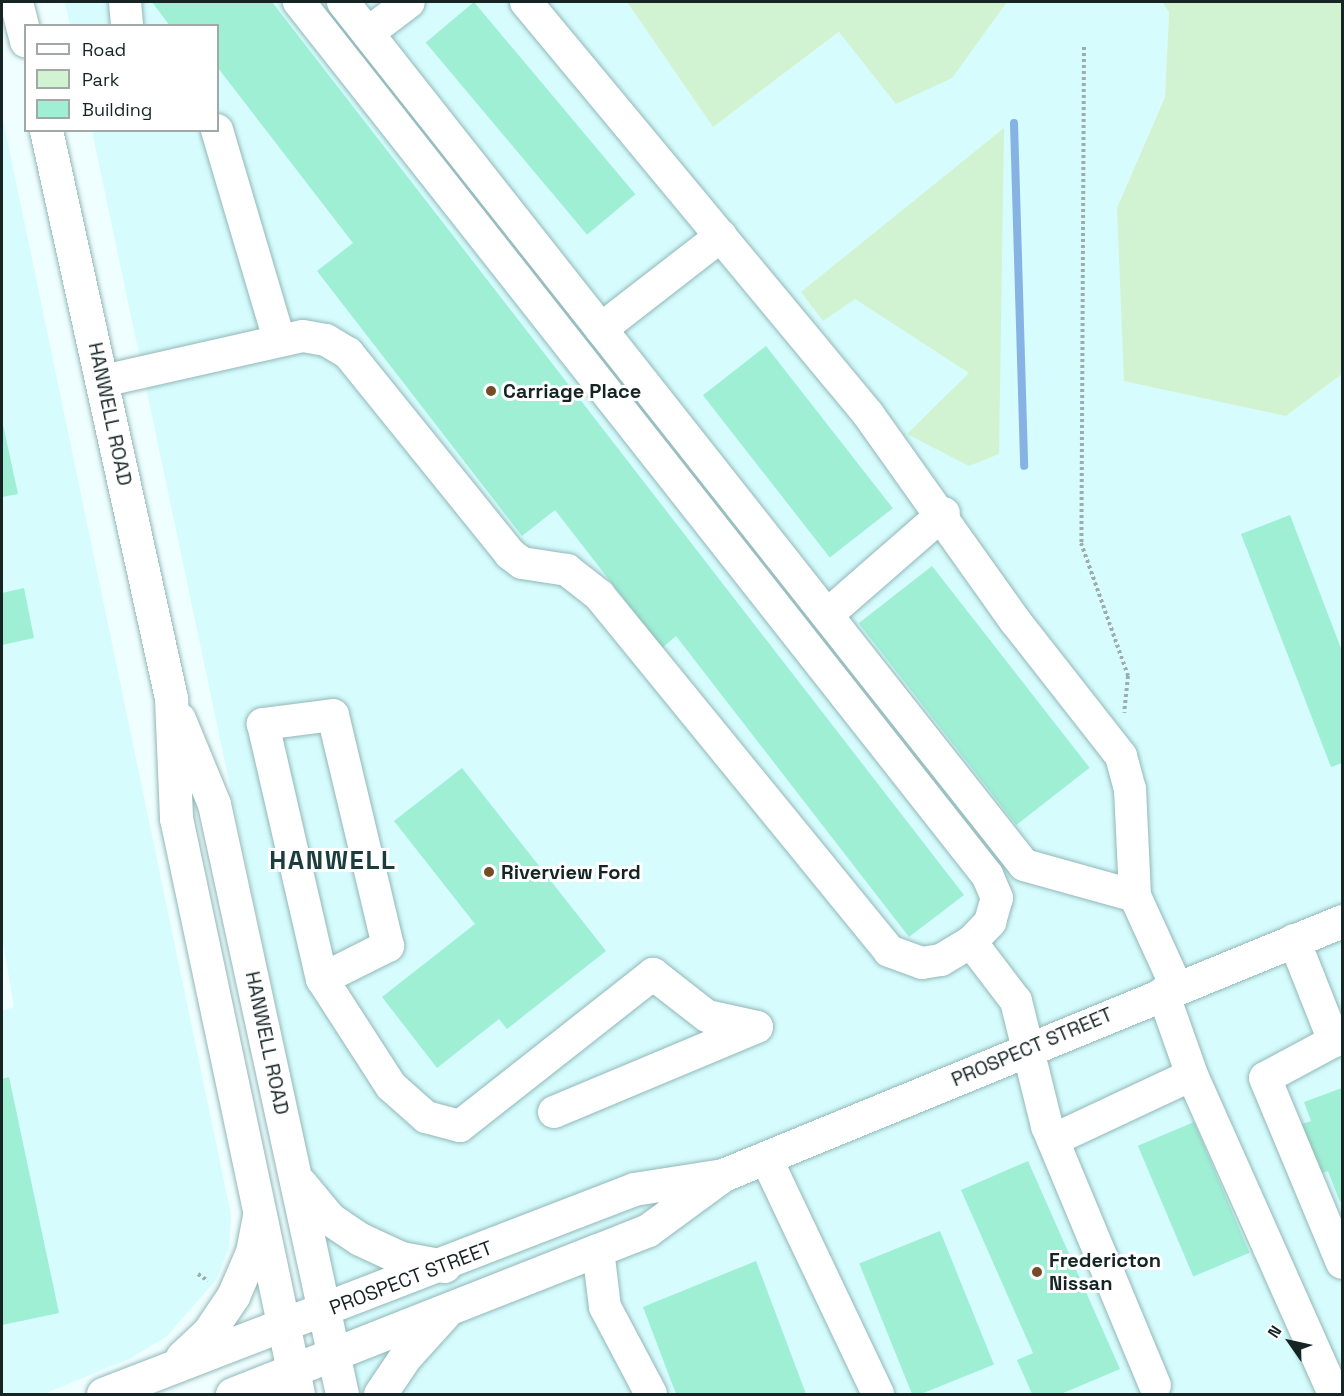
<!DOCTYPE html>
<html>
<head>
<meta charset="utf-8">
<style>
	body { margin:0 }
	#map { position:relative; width:1344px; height:1396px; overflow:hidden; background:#effeff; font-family:"Space Grotesk",sans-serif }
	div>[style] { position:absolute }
	.built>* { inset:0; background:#d6fcfd }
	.green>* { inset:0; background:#d1f3d2 }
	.stream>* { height:8px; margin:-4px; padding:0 4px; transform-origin:4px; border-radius:4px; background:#87b2e4 }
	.building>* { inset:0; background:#9fefd5; transform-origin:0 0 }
	.path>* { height:4px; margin-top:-2px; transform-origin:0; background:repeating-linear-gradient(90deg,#9dacac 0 3px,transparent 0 6px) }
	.roads { filter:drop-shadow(0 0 2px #92b7b8) drop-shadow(0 0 2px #92b7b8) }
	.minor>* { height:32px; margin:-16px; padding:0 16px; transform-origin:16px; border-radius:16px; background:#fff }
	.major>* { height:33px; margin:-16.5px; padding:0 16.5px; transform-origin:16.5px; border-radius:16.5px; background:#fff }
	.dots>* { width:16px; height:16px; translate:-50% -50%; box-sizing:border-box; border:3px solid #fff; border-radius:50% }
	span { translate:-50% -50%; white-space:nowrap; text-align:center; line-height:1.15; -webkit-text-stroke:6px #fff; paint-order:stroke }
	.poi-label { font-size:20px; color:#162424; font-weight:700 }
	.left { translate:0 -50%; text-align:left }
	.street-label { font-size:20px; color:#162424 }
	.district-label { font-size:26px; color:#1b3d3e; font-weight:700; letter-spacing:1.5px }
	.frame { position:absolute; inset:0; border:3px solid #162424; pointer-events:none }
	.legend { position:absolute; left:24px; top:24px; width:195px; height:108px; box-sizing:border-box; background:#fff; border:2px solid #a2a7a7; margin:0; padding:8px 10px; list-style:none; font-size:18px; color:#162424 }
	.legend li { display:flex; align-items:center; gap:12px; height:30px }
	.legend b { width:30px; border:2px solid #a2a7a7 }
	.north { position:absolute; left:1260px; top:1312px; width:60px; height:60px; -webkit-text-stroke:4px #fff; paint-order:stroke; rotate:304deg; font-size:16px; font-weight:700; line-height:24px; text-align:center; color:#162424 }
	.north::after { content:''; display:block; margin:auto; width:21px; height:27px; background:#162424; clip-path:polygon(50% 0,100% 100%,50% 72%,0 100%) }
</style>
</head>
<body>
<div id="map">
	<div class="built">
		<i style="clip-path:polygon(65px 2px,627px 2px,713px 127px,840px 32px,993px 16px,1007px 2px,1162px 2px,1169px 12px,1165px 97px,1117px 208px,1286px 416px,1342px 374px,1342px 1394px,358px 1394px,92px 131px,218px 130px,218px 26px,70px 25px)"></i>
		<i style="clip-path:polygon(2px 115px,231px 1215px,229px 1248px,216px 1280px,166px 1337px,131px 1358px,44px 1394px,2px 1394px,2px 1011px,14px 1007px,2px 937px)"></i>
	</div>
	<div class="green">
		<i style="clip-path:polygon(627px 2px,1007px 2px,952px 78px,896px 104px,839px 32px,713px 127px)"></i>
		<i style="clip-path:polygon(1162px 2px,1342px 2px,1342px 374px,1286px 416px,1124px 381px,1117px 208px,1165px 97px,1169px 12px)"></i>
		<i style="clip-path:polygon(1004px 128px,999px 454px,969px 466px,907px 434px,969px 373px,855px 299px,823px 321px,801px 292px)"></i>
	</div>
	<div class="stream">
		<i style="left:1014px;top:123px;width:343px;rotate:88.3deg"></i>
	</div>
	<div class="building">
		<i style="clip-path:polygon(152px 2px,272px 2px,964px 895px,909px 937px,676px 636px,662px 648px,555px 510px,522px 536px,317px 271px,353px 243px,218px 68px,218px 26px,170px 26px)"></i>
		<i style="left:474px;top:2px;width:251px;height:63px;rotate:50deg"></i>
		<i style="left:766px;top:346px;width:206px;height:80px;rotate:52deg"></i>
		<i style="clip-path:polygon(2px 420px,18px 494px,2px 497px)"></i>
		<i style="clip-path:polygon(1290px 515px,1342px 651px,1342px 763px,1331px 767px,1241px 534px)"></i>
		<i style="left:932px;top:566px;width:256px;height:93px;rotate:52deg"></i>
		<i style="clip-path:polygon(24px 588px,34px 638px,2px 645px,2px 593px)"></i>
		<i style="clip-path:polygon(462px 768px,606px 951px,507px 1029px,499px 1019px,437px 1068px,382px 997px,475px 924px,394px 821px)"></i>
		<i style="clip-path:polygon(9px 1077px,59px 1313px,2px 1325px,2px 1079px)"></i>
		<i style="clip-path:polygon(1342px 1088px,1342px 1201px,1340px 1202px,1328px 1171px,1317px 1175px,1299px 1125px,1311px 1121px,1304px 1102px)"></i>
		<i style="left:1194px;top:1122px;width:142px;height:61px;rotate:67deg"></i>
		<i style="clip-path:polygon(1028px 1161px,1120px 1369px,1061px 1394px,1032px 1394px,1017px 1360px,1033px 1353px,961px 1190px)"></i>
		<i style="left:940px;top:1231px;width:144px;height:87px;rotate:68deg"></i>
		<i style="clip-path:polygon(756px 1261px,806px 1394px,676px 1394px,643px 1307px)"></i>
	</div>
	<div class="path">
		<i style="left:1084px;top:47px;width:496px;rotate:90.3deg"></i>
		<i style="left:1081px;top:543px;width:141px;rotate:70.5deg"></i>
		<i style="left:1128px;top:676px;width:37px;rotate:96deg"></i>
		<i style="left:198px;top:1274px;width:12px;rotate:35deg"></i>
	</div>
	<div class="roads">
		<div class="minor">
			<i style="left:125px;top:2px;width:24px;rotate:85deg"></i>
			<i style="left:343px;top:2px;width:1099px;rotate:51.72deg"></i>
			<i style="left:1024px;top:865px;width:115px;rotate:15.6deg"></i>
			<i style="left:1135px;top:896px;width:101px;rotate:65.5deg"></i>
			<i style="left:526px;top:2px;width:535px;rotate:50.3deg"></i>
			<i style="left:868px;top:414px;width:255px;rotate:54.6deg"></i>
			<i style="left:1016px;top:622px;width:170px;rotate:51.9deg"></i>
			<i style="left:1121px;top:756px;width:34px;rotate:75deg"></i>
			<i style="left:1130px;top:789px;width:107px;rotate:87.3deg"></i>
			<i style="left:368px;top:33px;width:51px;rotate:-37.1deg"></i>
			<i style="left:217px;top:130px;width:218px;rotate:73.5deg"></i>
			<i style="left:601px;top:329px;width:152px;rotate:-37.8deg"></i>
			<i style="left:103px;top:381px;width:205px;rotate:-12.7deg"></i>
			<i style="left:303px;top:336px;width:23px;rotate:10deg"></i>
			<i style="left:326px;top:340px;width:26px;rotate:31deg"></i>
			<i style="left:348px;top:353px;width:258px;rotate:51.1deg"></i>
			<i style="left:510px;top:554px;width:15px;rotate:37deg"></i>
			<i style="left:522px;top:563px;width:46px;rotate:8.8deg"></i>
			<i style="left:567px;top:570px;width:41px;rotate:38deg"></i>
			<i style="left:599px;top:595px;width:459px;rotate:50.8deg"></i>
			<i style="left:889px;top:951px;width:35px;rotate:20deg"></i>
			<i style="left:922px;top:963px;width:19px;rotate:-9deg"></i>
			<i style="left:941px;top:960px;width:35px;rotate:-31deg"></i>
			<i style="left:971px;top:942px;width:28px;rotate:-46deg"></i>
			<i style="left:990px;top:922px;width:25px;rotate:-74deg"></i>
			<i style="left:997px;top:898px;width:25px;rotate:-113deg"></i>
			<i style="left:987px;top:875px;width:1112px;rotate:-128.24deg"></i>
			<i style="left:827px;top:615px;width:155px;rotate:-41.1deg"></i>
			<i style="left:1294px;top:940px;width:109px;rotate:68.4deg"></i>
			<i style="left:1334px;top:1041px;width:78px;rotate:151.8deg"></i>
			<i style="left:1265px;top:1078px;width:200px;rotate:67.4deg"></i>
			<i style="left:971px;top:942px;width:74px;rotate:52.7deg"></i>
			<i style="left:1016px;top:1001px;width:129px;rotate:76.1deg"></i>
			<i style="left:1047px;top:1126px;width:281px;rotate:67.4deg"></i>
			<i style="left:322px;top:979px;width:74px;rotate:-26.6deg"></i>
			<i style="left:388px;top:946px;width:237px;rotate:-103.4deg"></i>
			<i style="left:333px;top:715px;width:71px;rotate:172.7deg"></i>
			<i style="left:263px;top:724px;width:262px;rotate:77deg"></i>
			<i style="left:322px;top:979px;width:127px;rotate:57.2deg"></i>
			<i style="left:391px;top:1086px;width:47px;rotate:41.5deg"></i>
			<i style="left:426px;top:1117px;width:35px;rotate:15deg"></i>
			<i style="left:460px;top:1126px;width:246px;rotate:-38.2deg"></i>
			<i style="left:653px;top:974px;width:68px;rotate:37.9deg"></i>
			<i style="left:707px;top:1016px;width:51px;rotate:12.4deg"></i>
			<i style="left:1163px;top:993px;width:87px;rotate:70.5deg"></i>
			<i style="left:1192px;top:1075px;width:349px;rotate:66deg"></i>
			<i style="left:554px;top:1112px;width:220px;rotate:-22.7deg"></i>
			<i style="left:1053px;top:1140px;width:153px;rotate:-25.1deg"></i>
			<i style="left:766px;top:1158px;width:261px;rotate:64.6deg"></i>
			<i style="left:598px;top:1250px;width:57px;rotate:83deg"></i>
			<i style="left:605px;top:1307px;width:98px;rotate:62.1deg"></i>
		</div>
		<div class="major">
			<i style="left:16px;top:2px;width:40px;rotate:75.6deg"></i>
			<i style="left:46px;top:130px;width:582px;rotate:77.59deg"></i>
			<i style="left:171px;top:698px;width:120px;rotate:87.6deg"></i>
			<i style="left:176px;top:818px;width:589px;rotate:78.04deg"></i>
			<i style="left:179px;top:719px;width:92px;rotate:67.6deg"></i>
			<i style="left:214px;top:804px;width:604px;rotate:77.76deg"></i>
			<i style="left:300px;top:1183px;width:47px;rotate:50.2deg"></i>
			<i style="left:330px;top:1219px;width:36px;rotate:34deg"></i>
			<i style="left:360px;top:1239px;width:45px;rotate:24.9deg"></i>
			<i style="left:401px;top:1258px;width:44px;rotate:10.5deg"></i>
			<i style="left:182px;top:1357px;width:35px;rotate:-43deg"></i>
			<i style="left:208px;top:1333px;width:45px;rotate:-56deg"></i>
			<i style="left:233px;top:1296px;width:48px;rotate:-66.6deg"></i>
			<i style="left:252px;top:1252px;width:37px;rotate:-79deg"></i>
			<i style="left:103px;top:1394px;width:569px;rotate:-21.11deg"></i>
			<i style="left:634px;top:1189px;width:90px;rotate:-8.9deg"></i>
			<i style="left:723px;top:1175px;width:669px;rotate:-22.31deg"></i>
			<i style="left:232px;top:1394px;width:447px;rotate:-21.5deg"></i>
			<i style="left:648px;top:1230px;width:88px;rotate:-36.2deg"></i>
			<i style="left:380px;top:1394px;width:45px;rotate:-56deg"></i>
			<i style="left:405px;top:1357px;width:58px;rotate:-47.8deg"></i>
		</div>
	</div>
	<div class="dots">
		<i style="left:491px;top:391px;background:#724d28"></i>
		<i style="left:489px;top:872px;background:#724d28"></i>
		<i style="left:1037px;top:1272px;background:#724d28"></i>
	</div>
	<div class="poi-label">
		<span class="left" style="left:503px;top:391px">Carriage Place</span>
		<span class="left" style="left:501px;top:872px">Riverview Ford</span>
		<span class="left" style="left:1049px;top:1272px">Fredericton<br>Nissan</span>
	</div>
	<div class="street-label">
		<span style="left:110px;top:414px;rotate:78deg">HANWELL ROAD</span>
		<span style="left:267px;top:1043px;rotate:78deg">HANWELL ROAD</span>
		<span style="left:1032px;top:1047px;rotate:-23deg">PROSPECT STREET</span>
		<span style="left:411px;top:1278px;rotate:-21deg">PROSPECT STREET</span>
	</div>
	<div class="district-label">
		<span style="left:333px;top:861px">HANWELL</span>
	</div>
	<div class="frame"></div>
	<ul class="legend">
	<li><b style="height:8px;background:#fff"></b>Road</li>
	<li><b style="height:16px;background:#d1f3d2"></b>Park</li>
	<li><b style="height:16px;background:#9fefd5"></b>Building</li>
	</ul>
	<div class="north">N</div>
</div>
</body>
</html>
